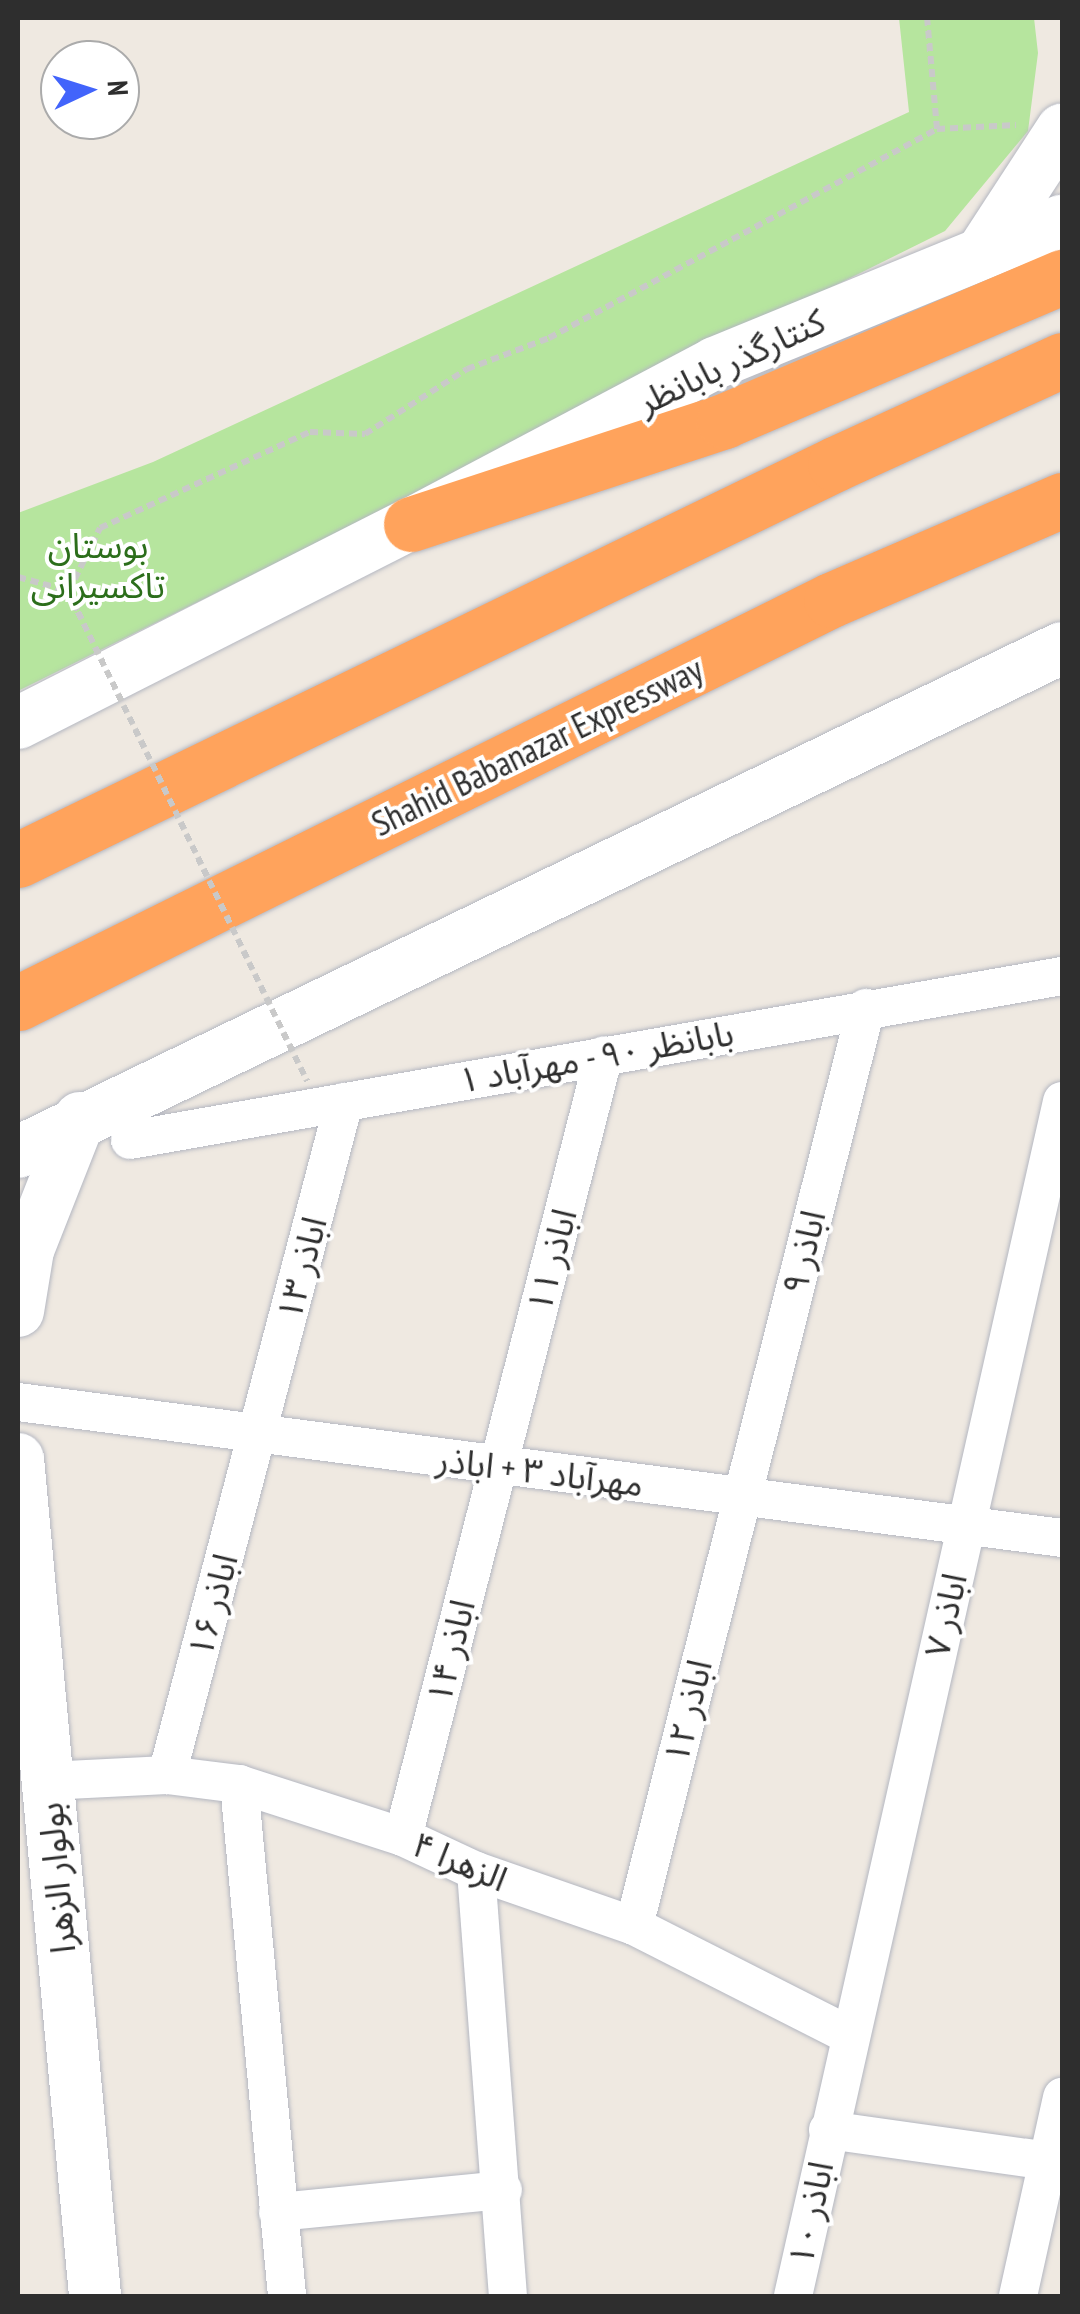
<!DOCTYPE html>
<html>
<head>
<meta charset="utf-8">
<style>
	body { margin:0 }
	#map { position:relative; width:1080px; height:2314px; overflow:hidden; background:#efe9e1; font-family:"PT Sans Narrow","Noto Sans Arabic",sans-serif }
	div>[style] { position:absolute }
	.green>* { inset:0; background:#b6e59e }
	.path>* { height:6px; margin-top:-3px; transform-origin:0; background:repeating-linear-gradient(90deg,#c9c9c9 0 8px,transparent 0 13px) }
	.roads { filter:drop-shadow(0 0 2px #b4b7c1) drop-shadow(0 0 2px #b4b7c1) }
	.street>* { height:38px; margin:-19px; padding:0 19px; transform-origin:19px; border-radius:19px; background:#fff }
	.secondary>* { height:52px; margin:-26px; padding:0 26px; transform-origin:26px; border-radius:26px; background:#fff }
	.highway>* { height:55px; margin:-27.5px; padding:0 27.5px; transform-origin:27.5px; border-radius:27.5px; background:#ffa35c }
	.path-bridge>* { height:6px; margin-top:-3px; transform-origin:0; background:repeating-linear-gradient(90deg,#c9c9c9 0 8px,transparent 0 13px) }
	span { translate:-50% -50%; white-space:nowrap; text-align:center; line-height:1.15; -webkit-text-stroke:8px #fff; paint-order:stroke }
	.street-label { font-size:35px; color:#2e2e2e }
	.park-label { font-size:35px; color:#2c6e1b }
	.frame { position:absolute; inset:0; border:20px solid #2e2e2e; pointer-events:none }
	.north { position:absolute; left:40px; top:40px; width:100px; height:100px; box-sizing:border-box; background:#fff; border:2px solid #ababab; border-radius:50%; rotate:86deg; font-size:28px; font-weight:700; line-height:40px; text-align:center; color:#2e2e2e }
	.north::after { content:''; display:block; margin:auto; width:35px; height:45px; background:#4264fb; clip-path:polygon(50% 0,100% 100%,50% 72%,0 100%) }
</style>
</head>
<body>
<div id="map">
	<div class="green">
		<i style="clip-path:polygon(899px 18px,1034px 18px,1038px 53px,1028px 131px,945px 231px,18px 691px,18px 513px,153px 462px,909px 112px)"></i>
	</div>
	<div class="path">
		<i style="left:937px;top:129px;width:79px;rotate:-2.9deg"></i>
		<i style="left:18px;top:577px;width:53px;rotate:15.4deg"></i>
		<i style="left:69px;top:591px;width:70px;rotate:-63.8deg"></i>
		<i style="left:100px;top:528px;width:231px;rotate:-24.6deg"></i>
		<i style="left:310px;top:432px;width:55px;rotate:2.1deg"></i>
		<i style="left:365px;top:434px;width:121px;rotate:-32.5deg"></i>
		<i style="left:467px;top:369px;width:88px;rotate:-20.7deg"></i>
		<i style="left:549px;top:338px;width:441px;rotate:-28.3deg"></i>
		<i style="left:937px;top:129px;width:111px;rotate:-95.1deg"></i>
		<i style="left:69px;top:591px;width:23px;rotate:67deg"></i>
	</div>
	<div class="roads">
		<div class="street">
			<i style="left:130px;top:1140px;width:946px;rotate:-9.98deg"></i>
			<i style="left:18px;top:1402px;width:1053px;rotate:7.42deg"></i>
			<i style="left:167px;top:1775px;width:696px;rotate:-75.26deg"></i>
			<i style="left:47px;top:1781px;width:120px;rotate:-2.9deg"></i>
			<i style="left:167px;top:1775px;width:73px;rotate:7.1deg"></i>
			<i style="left:239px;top:1784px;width:172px;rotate:17.9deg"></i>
			<i style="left:403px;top:1837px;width:81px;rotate:25deg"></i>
			<i style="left:476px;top:1871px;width:167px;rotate:19.2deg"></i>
			<i style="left:634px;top:1926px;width:241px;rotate:26.9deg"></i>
			<i style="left:239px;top:1784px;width:514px;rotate:84.64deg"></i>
			<i style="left:403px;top:1837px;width:807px;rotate:-75.59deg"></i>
			<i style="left:476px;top:1871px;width:426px;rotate:85.7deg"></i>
			<i style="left:634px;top:1926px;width:947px;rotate:-75.82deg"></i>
			<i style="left:828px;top:2130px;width:222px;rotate:8deg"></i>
			<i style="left:278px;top:2212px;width:226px;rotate:-5.6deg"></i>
			<i style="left:793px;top:2296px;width:1225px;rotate:-77.31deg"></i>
			<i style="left:1018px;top:2296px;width:204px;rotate:-77.5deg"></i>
		</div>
		<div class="secondary">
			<i style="left:983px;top:251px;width:145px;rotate:-56.9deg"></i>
			<i style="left:18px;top:723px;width:441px;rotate:-26.9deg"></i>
			<i style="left:411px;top:524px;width:344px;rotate:-27.9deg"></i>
			<i style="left:715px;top:363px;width:375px;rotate:-22.3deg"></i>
			<i style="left:18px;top:1152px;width:1159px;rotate:-25.77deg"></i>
			<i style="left:18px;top:1311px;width:62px;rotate:-80.7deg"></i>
			<i style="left:28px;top:1250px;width:142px;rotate:-68.5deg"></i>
			<i style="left:18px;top:1459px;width:841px;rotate:84.74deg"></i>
		</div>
		<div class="highway">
			<i style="left:411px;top:524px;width:330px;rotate:-18.2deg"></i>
			<i style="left:724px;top:421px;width:367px;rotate:-23.1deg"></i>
			<i style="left:18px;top:860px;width:908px;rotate:-25.86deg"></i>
			<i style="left:835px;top:464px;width:250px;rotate:-24.6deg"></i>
			<i style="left:18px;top:1003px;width:907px;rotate:-26.37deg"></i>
			<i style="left:831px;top:600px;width:252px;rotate:-23.4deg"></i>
		</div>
	</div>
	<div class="path-bridge">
		<i style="left:78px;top:612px;width:522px;rotate:63.97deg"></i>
	</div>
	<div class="street-label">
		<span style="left:731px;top:361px;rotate:-25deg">کنتارگذر بابانظر</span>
		<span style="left:537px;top:746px;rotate:-26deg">Shahid Babanazar Expressway</span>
		<span style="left:596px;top:1056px;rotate:-10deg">بابانظر ۹۰ - مهرآباد ۱</span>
		<span style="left:803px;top:1252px;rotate:-76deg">اباذر ۹</span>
		<span style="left:551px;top:1260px;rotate:-75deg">اباذر ۱۱</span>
		<span style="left:301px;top:1268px;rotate:-75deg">اباذر ۱۳</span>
		<span style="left:540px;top:1471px;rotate:7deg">مهرآباد ۳ + اباذر</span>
		<span style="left:212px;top:1605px;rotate:-75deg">اباذر ۱۶</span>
		<span style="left:945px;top:1615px;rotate:-77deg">اباذر ۷</span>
		<span style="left:450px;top:1651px;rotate:-76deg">اباذر ۱۴</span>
		<span style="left:687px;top:1711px;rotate:-76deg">اباذر ۱۲</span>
		<span style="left:460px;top:1861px;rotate:23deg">الزهرا ۴</span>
		<span style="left:56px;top:1878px;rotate:-95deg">بولوار الزهرا</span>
		<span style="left:810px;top:2213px;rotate:-78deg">اباذر ۱۰</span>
	</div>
	<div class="park-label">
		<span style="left:98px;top:565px">بوستان<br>تاکسیرانی</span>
	</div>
	<div class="frame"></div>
	<div class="north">N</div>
</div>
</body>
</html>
